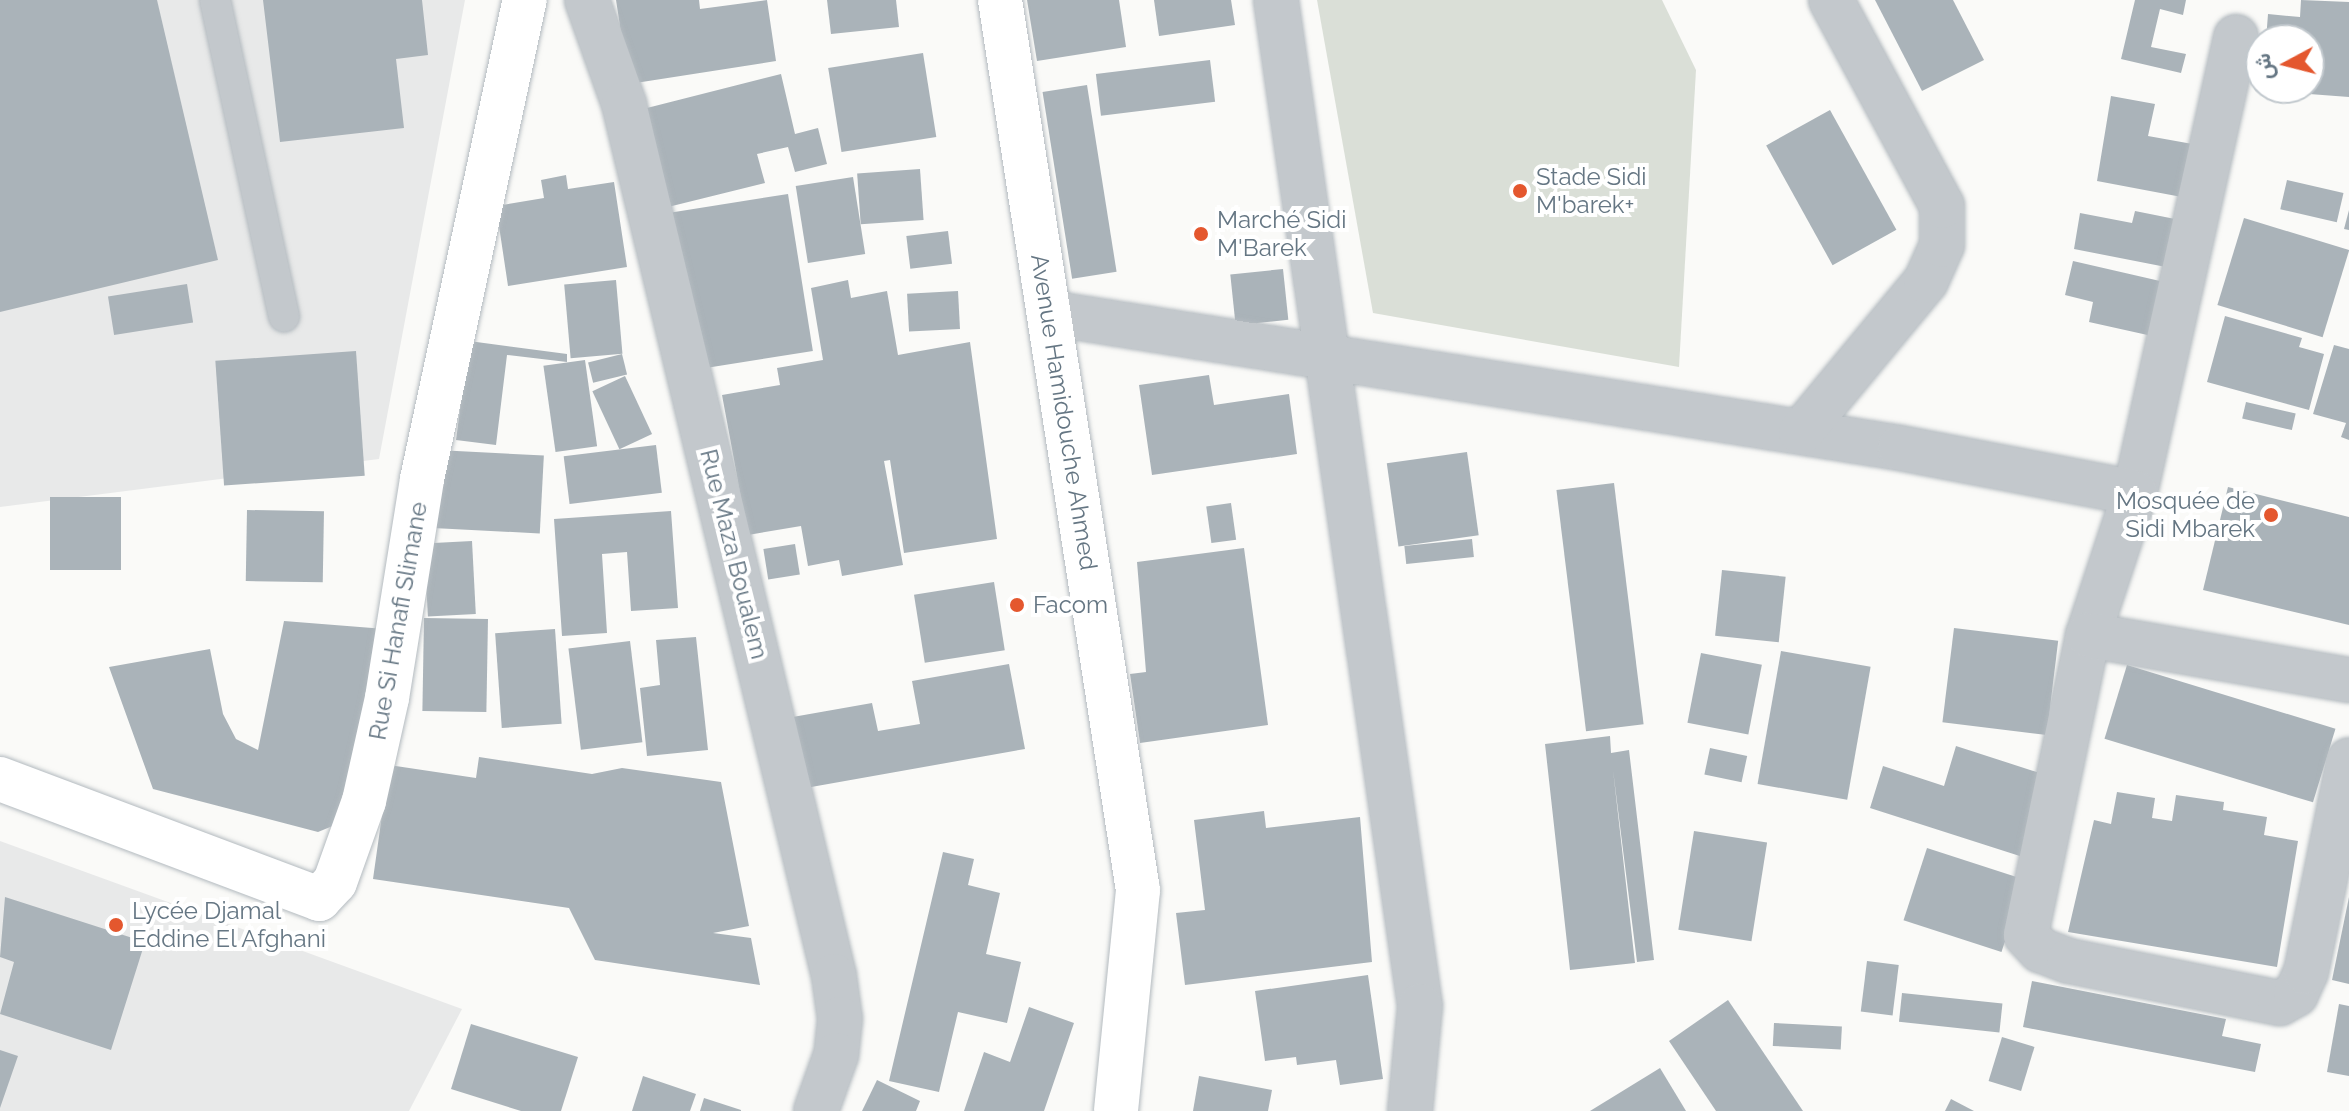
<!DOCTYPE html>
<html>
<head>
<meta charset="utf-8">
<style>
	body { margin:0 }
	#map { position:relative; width:2349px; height:1111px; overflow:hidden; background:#fafaf8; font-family:Raleway,Vazirmatn,sans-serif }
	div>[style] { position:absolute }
	.built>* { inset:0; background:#e8e9e9 }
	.green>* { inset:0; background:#dadfd7 }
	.building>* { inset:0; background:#aab3b9; transform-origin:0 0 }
	.roads { filter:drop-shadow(0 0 2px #b3babf) drop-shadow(0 0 2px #b3babf) }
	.lane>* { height:30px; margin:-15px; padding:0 15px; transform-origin:15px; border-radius:15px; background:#c3c8cc }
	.street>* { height:44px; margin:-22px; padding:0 22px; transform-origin:22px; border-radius:22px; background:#c3c8cc }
	.secondary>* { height:44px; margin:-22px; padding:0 22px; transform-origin:22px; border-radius:22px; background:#fff }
	.dots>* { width:22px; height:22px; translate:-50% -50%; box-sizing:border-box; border:4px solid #fff; border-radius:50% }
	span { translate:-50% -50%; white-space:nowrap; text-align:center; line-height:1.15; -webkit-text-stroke:8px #fff; paint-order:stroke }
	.poi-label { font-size:24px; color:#657683 }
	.left { translate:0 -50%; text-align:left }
	.right { translate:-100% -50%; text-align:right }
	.street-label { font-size:24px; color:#657683 }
	.north { position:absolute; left:2245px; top:24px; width:80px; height:80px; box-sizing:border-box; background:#fff; border:2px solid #c1c8cd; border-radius:50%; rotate:263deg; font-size:22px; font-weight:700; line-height:32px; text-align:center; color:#657683 }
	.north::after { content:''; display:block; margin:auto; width:28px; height:36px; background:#e4572e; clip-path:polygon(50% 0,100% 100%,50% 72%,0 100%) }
</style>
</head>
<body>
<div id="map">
	<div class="built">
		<i style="clip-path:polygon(0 0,465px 0,379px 459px,0 507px)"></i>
		<i style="clip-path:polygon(0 841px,462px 1009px,409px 1111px,0 1111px)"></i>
	</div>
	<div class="green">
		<i style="clip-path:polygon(1317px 0,1662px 0,1696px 70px,1679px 367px,1373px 313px)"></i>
	</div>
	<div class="building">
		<i style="clip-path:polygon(0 0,157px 0,218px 260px,0 312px)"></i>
		<i style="clip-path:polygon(263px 0,422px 0,428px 55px,396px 59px,404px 128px,280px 142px)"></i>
		<i style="clip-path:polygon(616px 0,699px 0,700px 9px,767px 0,776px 61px,629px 84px)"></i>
		<i style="clip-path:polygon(827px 0,896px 0,899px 27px,831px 34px)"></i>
		<i style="clip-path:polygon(1027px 0,1119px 0,1126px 47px,1037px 61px)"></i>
		<i style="clip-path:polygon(1154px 0,1231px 0,1235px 25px,1159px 36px)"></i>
		<i style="clip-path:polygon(1875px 0,1953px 0,1984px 60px,1922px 91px)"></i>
		<i style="clip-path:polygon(2135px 0,2186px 0,2183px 15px,2160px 9px,2151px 47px,2186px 54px,2181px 73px,2121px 59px)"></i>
		<i style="clip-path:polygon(2301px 0,2349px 2px,2349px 97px,2257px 90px,2309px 88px,2309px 40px,2266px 40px,2268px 14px,2300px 17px)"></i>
		<i style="left:923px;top:53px;width:85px;height:96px;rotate:81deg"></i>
		<i style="left:1210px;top:60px;width:42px;height:115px;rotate:83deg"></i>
		<i style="clip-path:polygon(781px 74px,795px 134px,818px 128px,827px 164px,795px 172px,788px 147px,757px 154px,765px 183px,668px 207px,643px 109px)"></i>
		<i style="left:1087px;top:85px;width:189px;height:45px;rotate:81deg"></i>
		<i style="clip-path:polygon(2111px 96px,2155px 104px,2148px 136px,2198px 145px,2187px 198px,2097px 181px)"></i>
		<i style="left:1830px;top:110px;width:137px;height:73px;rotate:61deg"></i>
		<i style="left:920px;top:169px;width:51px;height:63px;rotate:86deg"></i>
		<i style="clip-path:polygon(566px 175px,568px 189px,614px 182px,627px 267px,508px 286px,496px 206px,544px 198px,541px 180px)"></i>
		<i style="left:853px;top:177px;width:78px;height:58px;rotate:81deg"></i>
		<i style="left:2287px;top:180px;width:58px;height:30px;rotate:13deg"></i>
		<i style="left:788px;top:194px;width:159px;height:118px;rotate:81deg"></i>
		<i style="clip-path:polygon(2349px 210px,2349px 230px,2344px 229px)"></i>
		<i style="clip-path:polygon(2135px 211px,2180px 220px,2171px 268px,2074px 249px,2080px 213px,2132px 223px)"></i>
		<i style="left:2244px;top:218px;width:110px;height:91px;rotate:17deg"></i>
		<i style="left:948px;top:231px;width:33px;height:42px;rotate:83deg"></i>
		<i style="clip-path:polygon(2073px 261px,2173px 284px,2161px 338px,2089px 322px,2093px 302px,2065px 295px)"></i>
		<i style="left:1283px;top:269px;width:51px;height:53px;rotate:84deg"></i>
		<i style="left:616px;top:280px;width:74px;height:52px;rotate:85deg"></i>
		<i style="clip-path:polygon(848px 280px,851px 298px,887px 291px,898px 355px,970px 342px,997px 539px,904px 553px,890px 460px,884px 461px,903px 565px,842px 576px,839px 560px,808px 566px,801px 526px,748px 535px,722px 395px,780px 385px,777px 368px,823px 360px,811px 288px)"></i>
		<i style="left:187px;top:284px;width:39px;height:80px;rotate:81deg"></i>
		<i style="left:958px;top:291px;width:38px;height:51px;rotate:87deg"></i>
		<i style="clip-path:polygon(2225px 316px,2302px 338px,2299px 347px,2324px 354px,2309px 410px,2207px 382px)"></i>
		<i style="clip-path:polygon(469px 341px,567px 354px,567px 362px,507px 355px,496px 445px,456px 440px)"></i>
		<i style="clip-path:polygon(2334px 345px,2349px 349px,2349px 440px,2341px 437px,2346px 423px,2313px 414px)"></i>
		<i style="left:356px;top:351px;width:125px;height:141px;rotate:86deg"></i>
		<i style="left:622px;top:354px;width:21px;height:35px;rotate:76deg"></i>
		<i style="left:585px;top:360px;width:87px;height:42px;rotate:82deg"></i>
		<i style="clip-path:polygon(1209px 375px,1214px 405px,1289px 394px,1297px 454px,1152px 475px,1139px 385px)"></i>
		<i style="left:625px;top:376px;width:64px;height:36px;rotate:65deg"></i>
		<i style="left:2246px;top:402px;width:51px;height:17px;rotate:13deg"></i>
		<i style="left:656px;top:445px;width:48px;height:93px;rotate:83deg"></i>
		<i style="left:437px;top:450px;width:107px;height:78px;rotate:3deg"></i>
		<i style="left:1467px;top:452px;width:84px;height:81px;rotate:82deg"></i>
		<i style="left:1614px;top:483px;width:243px;height:58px;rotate:83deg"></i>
		<i style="clip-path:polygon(2228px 487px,2349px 517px,2349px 625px,2203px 590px)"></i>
		<i style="left:50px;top:497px;width:71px;height:73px"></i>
		<i style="left:1231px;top:503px;width:37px;height:25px;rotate:82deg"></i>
		<i style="left:247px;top:510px;width:77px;height:71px;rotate:1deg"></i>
		<i style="clip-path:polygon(671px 511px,678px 608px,631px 611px,627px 552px,602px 554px,607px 633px,562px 636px,554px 519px)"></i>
		<i style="left:1472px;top:539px;width:18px;height:68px;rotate:84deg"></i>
		<i style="left:472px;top:541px;width:73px;height:48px;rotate:87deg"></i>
		<i style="left:795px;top:544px;width:31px;height:32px;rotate:81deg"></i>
		<i style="clip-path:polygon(1244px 548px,1268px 725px,1140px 743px,1130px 674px,1146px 672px,1137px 562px)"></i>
		<i style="left:1722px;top:570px;width:64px;height:66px;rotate:6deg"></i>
		<i style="left:994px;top:582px;width:69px;height:81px;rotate:81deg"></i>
		<i style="left:424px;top:618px;width:64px;height:93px;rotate:1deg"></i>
		<i style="clip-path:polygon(284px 621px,385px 629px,357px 816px,318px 832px,153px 789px,109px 667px,210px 649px,223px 714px,236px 739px,258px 750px)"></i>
		<i style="left:1954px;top:628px;width:105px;height:95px;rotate:7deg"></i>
		<i style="left:555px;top:629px;width:95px;height:60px;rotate:86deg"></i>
		<i style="clip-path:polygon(696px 637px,708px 750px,647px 756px,640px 688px,660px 685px,656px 640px)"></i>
		<i style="left:630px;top:641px;width:102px;height:62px;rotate:83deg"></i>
		<i style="left:1781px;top:651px;width:91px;height:135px;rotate:10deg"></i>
		<i style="left:1701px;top:653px;width:62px;height:71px;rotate:11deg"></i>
		<i style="clip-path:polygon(1009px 664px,1025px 749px,800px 789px,787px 718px,872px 703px,878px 731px,920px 724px,912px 681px)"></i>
		<i style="left:2127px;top:665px;width:218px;height:77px;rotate:17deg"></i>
		<i style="clip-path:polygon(1610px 736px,1611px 753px,1629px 750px,1654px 960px,1637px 962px,1613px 770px,1635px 963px,1570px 970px,1545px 744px)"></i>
		<i style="clip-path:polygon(1956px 746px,2052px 777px,2026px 858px,1870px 808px,1883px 766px,1944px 786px)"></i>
		<i style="left:1710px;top:748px;width:38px;height:27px;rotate:12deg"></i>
		<i style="clip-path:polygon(479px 757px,592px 774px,622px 768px,721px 782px,749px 926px,713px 933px,751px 938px,760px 985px,595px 960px,569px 908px,373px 879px,389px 765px,476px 778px)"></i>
		<i style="clip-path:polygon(2117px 792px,2155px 798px,2152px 818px,2172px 821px,2176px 795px,2224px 802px,2223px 810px,2267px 817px,2264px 835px,2298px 841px,2277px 967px,2068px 932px,2094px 820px,2111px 824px)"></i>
		<i style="clip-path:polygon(1264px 811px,1266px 828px,1360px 817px,1372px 962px,1185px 985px,1176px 913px,1205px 910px,1194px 820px)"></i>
		<i style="left:1694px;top:831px;width:74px;height:100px;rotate:9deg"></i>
		<i style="left:1927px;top:848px;width:103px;height:76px;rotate:18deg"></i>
		<i style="clip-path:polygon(943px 852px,974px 859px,968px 885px,1000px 893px,986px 954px,1021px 962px,1007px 1023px,958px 1012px,939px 1092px,889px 1081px)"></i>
		<i style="clip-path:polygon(5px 897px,145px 942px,111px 1050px,0 1014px,14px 962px,0 957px)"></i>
		<i style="clip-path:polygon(2349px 897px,2349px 984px,2332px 980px)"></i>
		<i style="left:1867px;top:961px;width:32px;height:51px;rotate:7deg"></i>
		<i style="clip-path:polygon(1368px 975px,1383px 1079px,1340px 1085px,1336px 1060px,1297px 1065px,1296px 1057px,1265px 1061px,1255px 991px)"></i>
		<i style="clip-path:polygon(2032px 981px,2226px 1019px,2222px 1036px,2261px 1044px,2255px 1072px,2023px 1027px)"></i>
		<i style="left:1902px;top:993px;width:101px;height:29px;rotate:6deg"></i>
		<i style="clip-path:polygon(1728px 1000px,1803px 1111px,1716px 1111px,1669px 1041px)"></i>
		<i style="clip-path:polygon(2339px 1004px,2349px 1006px,2349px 1076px,2327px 1072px)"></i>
		<i style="clip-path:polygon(1029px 1007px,1074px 1023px,1044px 1111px,964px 1111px,984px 1052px,1010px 1062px)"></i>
		<i style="left:1774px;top:1023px;width:68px;height:23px;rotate:3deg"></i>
		<i style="clip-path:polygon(471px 1024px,578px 1057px,561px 1111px,521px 1111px,451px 1089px)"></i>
		<i style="left:2002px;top:1037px;width:34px;height:46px;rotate:17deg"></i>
		<i style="clip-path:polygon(0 1050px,18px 1056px,0 1108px)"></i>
		<i style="clip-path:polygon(1660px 1068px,1686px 1111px,1590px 1111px)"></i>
		<i style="clip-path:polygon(643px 1076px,696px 1094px,690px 1111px,632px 1111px)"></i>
		<i style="clip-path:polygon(1199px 1076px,1272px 1090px,1268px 1111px,1193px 1111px)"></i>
		<i style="clip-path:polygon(877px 1080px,920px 1101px,916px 1111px,862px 1111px)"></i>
		<i style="clip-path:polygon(704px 1098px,741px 1110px,741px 1111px,700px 1111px)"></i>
		<i style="clip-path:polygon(1951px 1099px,1974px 1111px,1945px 1111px)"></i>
	</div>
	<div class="roads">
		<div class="lane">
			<i style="left:215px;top:0;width:324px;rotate:77.7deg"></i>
		</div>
		<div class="street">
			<i style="left:587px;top:0;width:110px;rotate:70.4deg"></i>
			<i style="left:624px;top:104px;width:897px;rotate:76.46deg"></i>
			<i style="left:834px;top:976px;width:43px;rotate:82.1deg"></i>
			<i style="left:840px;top:1019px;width:36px;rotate:96deg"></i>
			<i style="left:836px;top:1055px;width:59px;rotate:109.7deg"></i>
			<i style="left:1276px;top:0;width:1016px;rotate:81.85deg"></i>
			<i style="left:1420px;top:1006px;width:105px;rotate:95.4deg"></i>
			<i style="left:2236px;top:37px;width:467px;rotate:102.5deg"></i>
			<i style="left:2135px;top:493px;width:150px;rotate:108.3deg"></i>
			<i style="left:2088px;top:635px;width:306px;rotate:101.7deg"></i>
			<i style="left:2026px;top:935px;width:21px;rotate:47deg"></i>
			<i style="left:2040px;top:950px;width:31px;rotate:21deg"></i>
			<i style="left:2069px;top:961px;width:215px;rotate:11.3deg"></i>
			<i style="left:2280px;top:1003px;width:18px;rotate:-29deg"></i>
			<i style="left:2296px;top:994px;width:24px;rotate:-66deg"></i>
			<i style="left:2306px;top:972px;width:216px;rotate:-78.5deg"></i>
			<i style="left:1049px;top:313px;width:862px;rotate:9.01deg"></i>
			<i style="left:1900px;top:448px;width:239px;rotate:10.8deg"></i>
			<i style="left:1801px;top:432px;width:196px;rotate:-50.4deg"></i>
			<i style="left:1926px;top:281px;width:39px;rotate:-66deg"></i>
			<i style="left:1942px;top:245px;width:39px;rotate:-90deg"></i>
			<i style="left:1942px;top:206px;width:234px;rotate:-118.3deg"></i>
			<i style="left:2088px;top:635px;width:265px;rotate:9.8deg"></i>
		</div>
		<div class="secondary">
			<i style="left:1000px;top:0;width:901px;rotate:81.19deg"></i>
			<i style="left:1138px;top:890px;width:222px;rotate:95.7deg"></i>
			<i style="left:0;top:779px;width:341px;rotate:20.6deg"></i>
			<i style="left:319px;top:899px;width:23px;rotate:-47deg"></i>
			<i style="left:335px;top:882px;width:86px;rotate:-70.3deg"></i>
			<i style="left:364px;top:801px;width:106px;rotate:-77.4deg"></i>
			<i style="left:387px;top:698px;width:222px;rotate:-80.9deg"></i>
			<i style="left:422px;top:479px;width:490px;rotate:-77.9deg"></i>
		</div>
	</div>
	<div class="dots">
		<i style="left:1520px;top:191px;background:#e4572e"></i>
		<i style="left:1201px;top:234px;background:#e4572e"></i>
		<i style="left:2271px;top:515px;background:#e4572e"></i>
		<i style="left:1017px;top:605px;background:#e4572e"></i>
		<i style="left:116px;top:925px;background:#e4572e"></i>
	</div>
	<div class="poi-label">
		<span class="left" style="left:1536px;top:191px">Stade Sidi<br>M'barek+</span>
		<span class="left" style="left:1217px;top:234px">Marché Sidi<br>M'Barek</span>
		<span class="right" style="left:2255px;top:515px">Mosquée de<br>Sidi Mbarek</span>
		<span class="left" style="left:1033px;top:605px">Facom</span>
		<span class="left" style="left:132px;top:925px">Lycée Djamal<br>Eddine El Afghani</span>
	</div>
	<div class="street-label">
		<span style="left:1064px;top:412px;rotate:81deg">Avenue Hamidouche Ahmed</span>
		<span style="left:734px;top:554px;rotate:76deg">Rue Maza Boualem</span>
		<span style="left:398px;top:621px;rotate:-80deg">Rue Si Hanafi Slimane</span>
	</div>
	<div class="north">ش</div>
</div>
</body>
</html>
